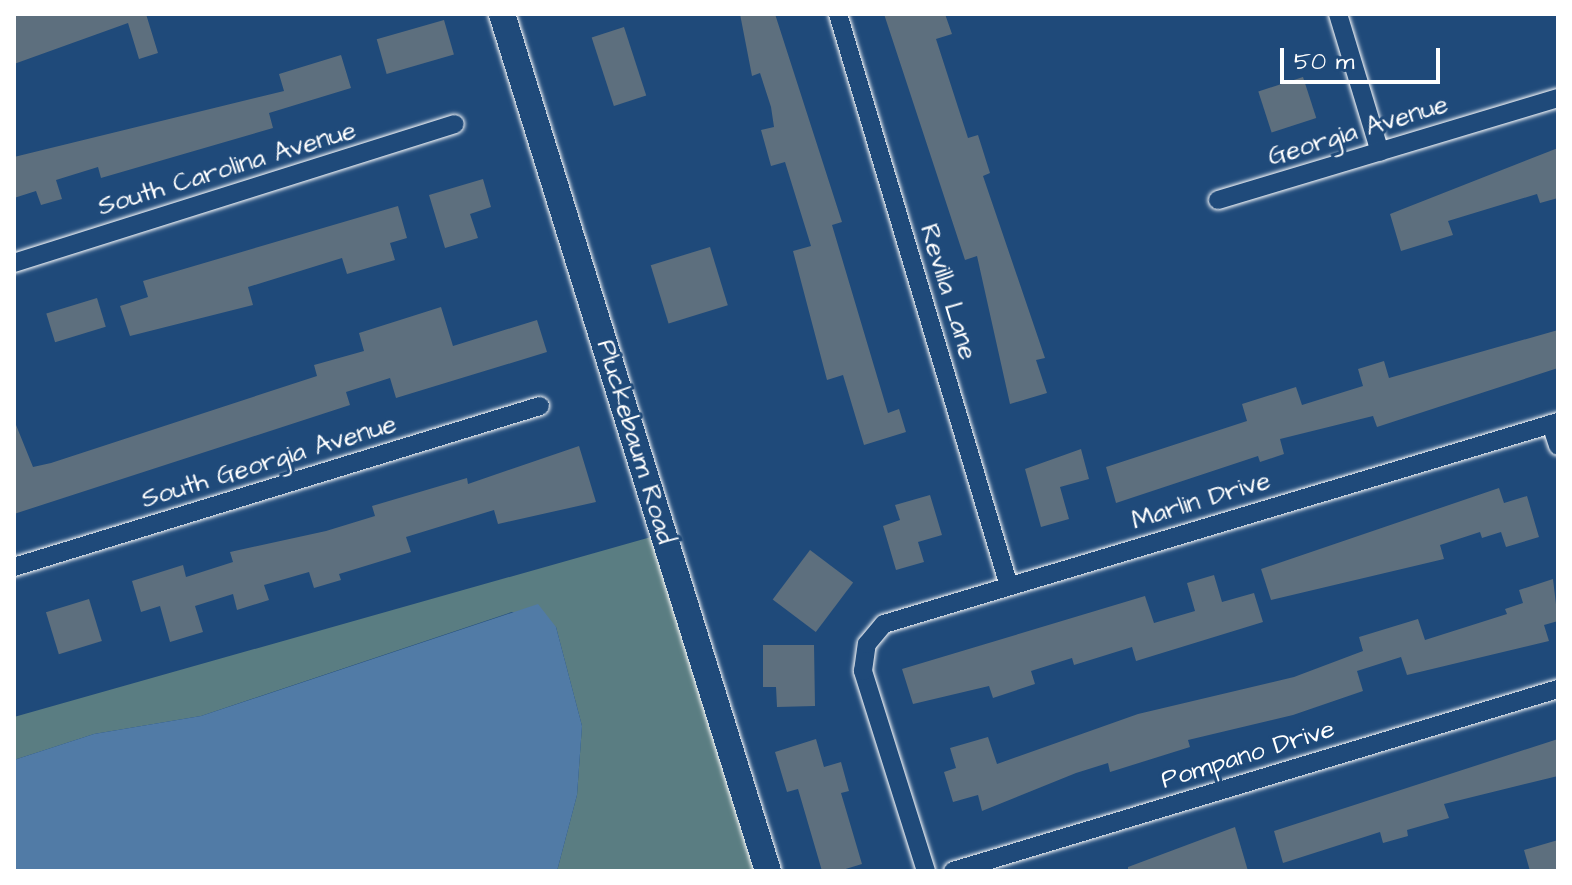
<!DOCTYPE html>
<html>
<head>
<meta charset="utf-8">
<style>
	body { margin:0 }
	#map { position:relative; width:1572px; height:885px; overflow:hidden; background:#1f4a7a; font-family:"Architects Daughter",sans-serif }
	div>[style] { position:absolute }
	.green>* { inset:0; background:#5a7d82 }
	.water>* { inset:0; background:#517ba6 }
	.building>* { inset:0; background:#5d6f7e; transform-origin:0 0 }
	.roads { filter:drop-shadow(0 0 2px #fff) drop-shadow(0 0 2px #fff) }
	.street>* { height:18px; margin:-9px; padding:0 9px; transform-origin:9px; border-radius:9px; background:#1f4a7a }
	.secondary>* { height:26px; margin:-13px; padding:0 13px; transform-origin:13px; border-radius:13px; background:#1f4a7a }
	span { translate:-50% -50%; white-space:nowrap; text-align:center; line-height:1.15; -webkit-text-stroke:6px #1f4a7a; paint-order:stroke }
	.street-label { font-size:26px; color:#fff }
	.frame { position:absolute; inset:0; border:16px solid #fff; pointer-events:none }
	.scale { position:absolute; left:1280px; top:48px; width:160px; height:36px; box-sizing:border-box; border:4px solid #fff; border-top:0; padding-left:10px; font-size:24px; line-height:28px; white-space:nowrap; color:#fff; -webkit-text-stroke:6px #1f4a7a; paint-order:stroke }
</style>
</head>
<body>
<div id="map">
	<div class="green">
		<i style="clip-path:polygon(651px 537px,755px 871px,557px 871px,577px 795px,582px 726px,556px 627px,512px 612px,201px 716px,94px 734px,14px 760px,14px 717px)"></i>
	</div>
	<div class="water">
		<i style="clip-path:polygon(538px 604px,556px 627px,582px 726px,577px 795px,557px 871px,14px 871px,14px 760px,94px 734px,201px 716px)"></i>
	</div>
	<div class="building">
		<i style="clip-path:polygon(14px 14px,146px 14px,158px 53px,139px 59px,128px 23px,14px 64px)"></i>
		<i style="clip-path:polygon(740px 14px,775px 14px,842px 222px,832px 225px,888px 413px,899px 409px,906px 432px,864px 445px,843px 375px,827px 380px,793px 251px,811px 246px,785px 162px,771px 166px,761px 130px,774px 127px,771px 107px,760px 73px,752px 76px)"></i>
		<i style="clip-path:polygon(884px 14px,945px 14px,952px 34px,936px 39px,968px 138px,978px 135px,990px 173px,983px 176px,1045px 358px,1036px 360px,1047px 393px,1010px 404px,977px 256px,965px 260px)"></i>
		<i style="left:444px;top:20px;width:36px;height:70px;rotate:74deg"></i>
		<i style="left:624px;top:27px;width:72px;height:34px;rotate:72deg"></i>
		<i style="clip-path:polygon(341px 55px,351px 88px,269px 113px,273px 128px,101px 178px,98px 167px,56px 180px,62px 199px,41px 205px,36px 191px,14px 198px,14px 157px,284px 91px,279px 74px)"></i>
		<i style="left:1303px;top:77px;width:43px;height:47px;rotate:72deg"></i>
		<i style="clip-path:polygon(1558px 148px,1558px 198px,1540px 203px,1537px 194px,1448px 221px,1453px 235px,1401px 251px,1390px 214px)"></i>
		<i style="clip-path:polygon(483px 179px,491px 207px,470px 214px,478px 238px,445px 248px,429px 195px)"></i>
		<i style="clip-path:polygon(398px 206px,407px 238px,390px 243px,395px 260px,347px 274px,342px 258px,248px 287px,253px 305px,130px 336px,120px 306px,148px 297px,143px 281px)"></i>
		<i style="left:710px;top:247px;width:61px;height:62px;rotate:73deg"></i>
		<i style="left:97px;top:298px;width:30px;height:53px;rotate:73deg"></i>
		<i style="clip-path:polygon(441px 307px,453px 346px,537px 320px,547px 352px,396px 398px,390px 378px,346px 392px,350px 405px,14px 514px,14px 420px,33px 467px,51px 463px,317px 376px,314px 365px,364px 351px,359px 333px)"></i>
		<i style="clip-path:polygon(1558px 330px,1558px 368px,1377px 427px,1373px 416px,1280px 439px,1284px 454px,1260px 462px,1258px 456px,1116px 503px,1106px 467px,1247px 421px,1242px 404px,1296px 387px,1302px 405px,1363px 386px,1358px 369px,1384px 361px,1389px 378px)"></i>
		<i style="clip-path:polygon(579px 446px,596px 502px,498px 524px,494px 510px,406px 537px,411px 552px,339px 574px,341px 580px,314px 588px,309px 572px,264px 585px,269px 600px,237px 610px,233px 594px,195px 606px,203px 632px,170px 642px,160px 606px,141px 612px,132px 581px,183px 565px,186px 577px,233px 562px,230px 552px,326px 531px,375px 516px,372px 506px,467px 478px,468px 484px)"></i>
		<i style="clip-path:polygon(1081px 449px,1089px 479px,1060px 487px,1069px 519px,1041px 527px,1025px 469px)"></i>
		<i style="clip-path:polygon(1499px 488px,1504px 503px,1527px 496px,1539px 537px,1506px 547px,1501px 532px,1482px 538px,1480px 532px,1440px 545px,1444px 559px,1271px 600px,1261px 569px)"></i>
		<i style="clip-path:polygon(930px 495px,942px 535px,918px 542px,924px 562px,896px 570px,883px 526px,900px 520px,895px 505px)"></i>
		<i style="left:810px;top:550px;width:54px;height:62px;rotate:37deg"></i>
		<i style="clip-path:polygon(1214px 575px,1222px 602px,1254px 593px,1263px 622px,1136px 661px,1132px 647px,1074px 665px,1072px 658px,1031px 671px,1035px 684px,993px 698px,989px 686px,913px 704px,902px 669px,1145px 596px,1154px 623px,1195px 611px,1187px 583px)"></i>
		<i style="clip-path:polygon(1553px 579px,1558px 621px,1544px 625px,1549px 641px,1407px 675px,1401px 657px,1357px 671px,1363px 691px,1293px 715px,1188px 740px,1190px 747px,1110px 772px,1108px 763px,1076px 773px,982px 811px,978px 795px,953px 802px,944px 772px,956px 768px,950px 748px,988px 737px,997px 764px,1138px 714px,1294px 677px,1363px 651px,1359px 637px,1418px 619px,1425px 640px,1507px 614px,1505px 609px,1523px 603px,1519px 590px)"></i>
		<i style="left:89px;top:599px;width:44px;height:45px;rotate:73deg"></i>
		<i style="clip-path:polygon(763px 645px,814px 645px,815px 706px,777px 707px,776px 687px,763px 687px)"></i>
		<i style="clip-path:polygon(816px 739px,824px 767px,841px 762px,849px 791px,841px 793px,862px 864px,839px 871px,822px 871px,798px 789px,787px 792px,775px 752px)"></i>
		<i style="clip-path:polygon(1558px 739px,1558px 776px,1444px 804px,1449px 818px,1407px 830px,1408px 836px,1383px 843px,1380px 832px,1283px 863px,1274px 831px)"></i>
		<i style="clip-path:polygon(1235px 827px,1248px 871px,1128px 871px,1128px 867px)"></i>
		<i style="clip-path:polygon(1558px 840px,1558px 871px,1530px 871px,1524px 850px)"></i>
	</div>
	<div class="roads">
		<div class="street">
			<i style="left:838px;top:14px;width:597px;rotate:73.36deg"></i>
			<i style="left:1338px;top:14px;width:144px;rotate:73.1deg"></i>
			<i style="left:1218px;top:200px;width:355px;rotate:-16.7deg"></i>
			<i style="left:14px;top:263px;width:462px;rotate:-17.5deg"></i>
			<i style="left:1551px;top:424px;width:23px;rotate:72deg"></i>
			<i style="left:14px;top:567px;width:550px;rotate:-17.02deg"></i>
			<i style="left:926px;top:871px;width:210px;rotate:-107.5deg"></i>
			<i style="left:863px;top:671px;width:27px;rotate:-82deg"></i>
			<i style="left:867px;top:644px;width:26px;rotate:-50deg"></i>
			<i style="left:884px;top:624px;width:704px;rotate:-16.68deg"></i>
			<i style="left:953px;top:871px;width:632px;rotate:-16.74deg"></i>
		</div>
		<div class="secondary">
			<i style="left:502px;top:14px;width:897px;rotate:72.76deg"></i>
		</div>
	</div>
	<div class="street-label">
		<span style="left:1358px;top:131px;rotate:-17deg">Georgia Avenue</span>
		<span style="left:227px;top:169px;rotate:-17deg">South Carolina Avenue</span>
		<span style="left:948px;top:292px;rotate:73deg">Revilla Lane</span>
		<span style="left:635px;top:442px;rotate:73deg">Pluckebaum Road</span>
		<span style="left:269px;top:462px;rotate:-17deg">South Georgia Avenue</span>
		<span style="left:1201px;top:501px;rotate:-17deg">Marlin Drive</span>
		<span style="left:1248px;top:755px;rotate:-17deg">Pompano Drive</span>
	</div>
	<div class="frame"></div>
	<div class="scale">50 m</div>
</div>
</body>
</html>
